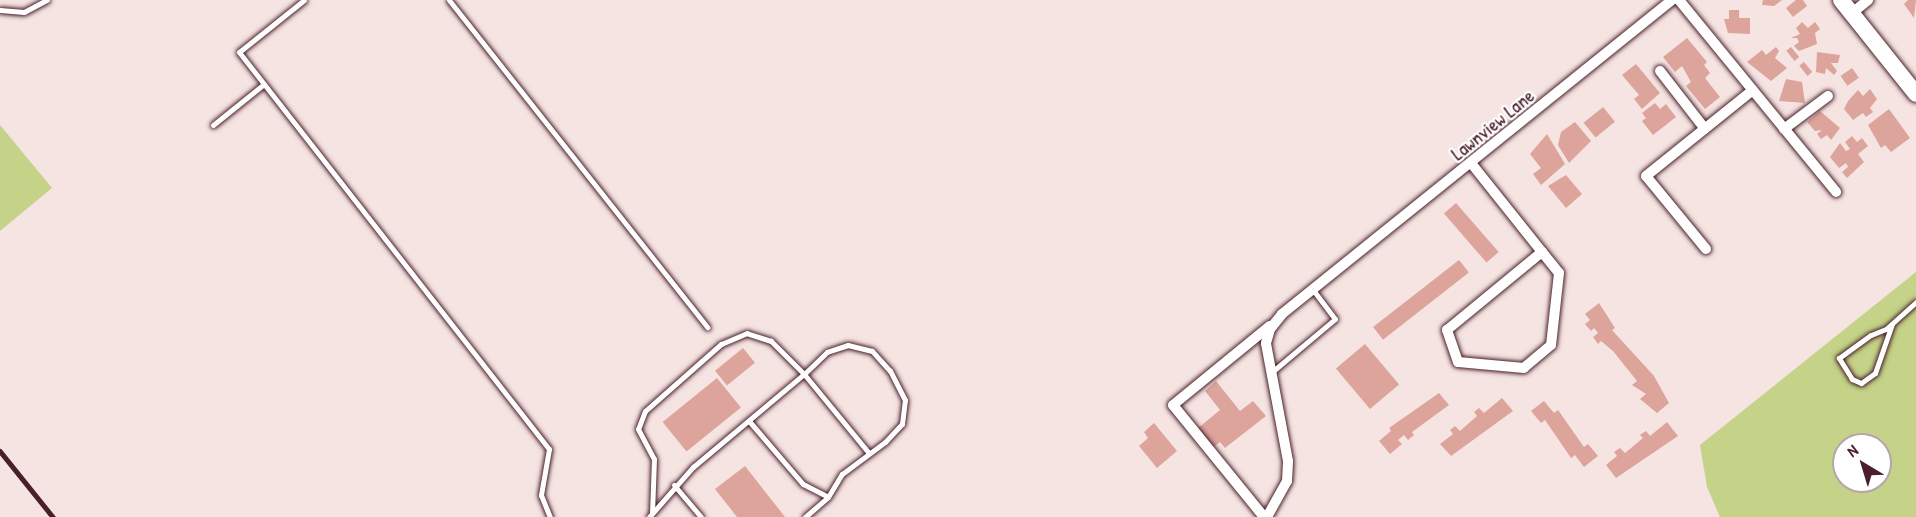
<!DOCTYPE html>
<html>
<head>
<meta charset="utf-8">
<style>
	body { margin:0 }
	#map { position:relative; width:1916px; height:517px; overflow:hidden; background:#f5e4e1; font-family:"Patrick Hand",sans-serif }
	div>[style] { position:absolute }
	.green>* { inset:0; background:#c4d387 }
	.building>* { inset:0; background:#dda49b; transform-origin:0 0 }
	.roads { filter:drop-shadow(0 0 2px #4a1f2b) drop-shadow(0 0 2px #4a1f2b) }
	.lane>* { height:5px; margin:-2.5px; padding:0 2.5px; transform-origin:2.5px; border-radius:2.5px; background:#fff }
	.street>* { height:10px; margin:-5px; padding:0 5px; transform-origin:5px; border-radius:5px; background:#fff }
	.secondary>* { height:16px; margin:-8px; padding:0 8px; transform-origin:8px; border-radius:8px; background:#fff }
	.rail>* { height:4.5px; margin:-2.25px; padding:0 2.25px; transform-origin:2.25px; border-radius:2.25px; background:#4a1f2b }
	span { translate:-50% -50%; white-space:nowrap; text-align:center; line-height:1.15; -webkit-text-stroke:4.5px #fff; paint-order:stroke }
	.street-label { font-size:20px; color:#4a1f2b }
	.north { position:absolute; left:1832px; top:433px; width:60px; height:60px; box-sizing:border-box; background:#fff; border:2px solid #b7a5aa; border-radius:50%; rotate:322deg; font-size:16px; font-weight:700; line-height:24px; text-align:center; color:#4a1f2b }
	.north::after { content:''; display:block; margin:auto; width:21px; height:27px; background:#4a1f2b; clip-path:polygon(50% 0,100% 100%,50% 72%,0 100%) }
</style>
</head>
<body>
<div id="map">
	<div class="green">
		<i style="clip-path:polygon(0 125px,52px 188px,0 231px)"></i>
		<i style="clip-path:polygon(evenodd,1916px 272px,1916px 517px,1720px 517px,1707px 487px,1700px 445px,1916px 272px,1844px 445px,1880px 445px,1880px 481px,1844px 481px,1844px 445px)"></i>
	</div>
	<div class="building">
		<i style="clip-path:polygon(1763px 0,1782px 0,1774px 6px,1762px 5px)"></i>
		<i style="clip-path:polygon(1796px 0,1803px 0,1807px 6px,1793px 17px,1786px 8px)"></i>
		<i style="clip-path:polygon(1908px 0,1916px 0,1914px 18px,1904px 4px)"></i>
		<i style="clip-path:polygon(1729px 10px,1739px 10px,1739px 18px,1750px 18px,1750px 34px,1728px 33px,1724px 19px,1729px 19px)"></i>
		<i style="clip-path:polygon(1802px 22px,1808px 28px,1815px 22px,1820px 29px,1815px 33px,1817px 44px,1799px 51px,1794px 46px,1799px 42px,1797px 38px,1791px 38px,1800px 34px,1796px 28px)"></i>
		<i style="clip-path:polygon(1687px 38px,1707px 62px,1704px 65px,1710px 73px,1705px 78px,1720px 97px,1705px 109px,1686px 86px,1691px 82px,1682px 66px,1675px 72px,1663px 57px)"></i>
		<i style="clip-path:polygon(1776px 47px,1779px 51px,1775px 58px,1787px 68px,1771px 81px,1747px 62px,1762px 50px,1766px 55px)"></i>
		<i style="left:1791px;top:47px;width:13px;height:6px;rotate:51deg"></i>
		<i style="clip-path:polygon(1817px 52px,1840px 55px,1838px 63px,1831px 63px,1837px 71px,1834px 75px,1826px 68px,1825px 74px,1816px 72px)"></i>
		<i style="left:1804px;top:62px;width:13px;height:6px;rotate:51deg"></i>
		<i style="clip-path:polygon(1636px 64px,1660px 93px,1642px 109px,1634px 99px,1639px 95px,1622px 75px)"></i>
		<i style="left:1852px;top:68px;width:12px;height:14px;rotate:55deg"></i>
		<i style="clip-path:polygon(1786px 79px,1802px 82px,1805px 103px,1779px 101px)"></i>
		<i style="clip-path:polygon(1870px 89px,1877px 99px,1870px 108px,1873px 112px,1866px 117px,1863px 113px,1853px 120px,1844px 109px,1848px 101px,1858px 90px,1863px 96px)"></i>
		<i style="clip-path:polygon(1655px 103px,1660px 109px,1666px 104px,1676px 117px,1653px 135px,1642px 121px,1646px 118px,1642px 113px)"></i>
		<i style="left:1603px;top:107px;width:19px;height:25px;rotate:51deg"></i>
		<i style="clip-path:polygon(1889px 109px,1910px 138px,1891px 152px,1885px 145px,1881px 148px,1868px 125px)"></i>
		<i style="clip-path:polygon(1820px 111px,1840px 128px,1831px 140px,1827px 135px,1821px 139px,1817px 134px,1822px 130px,1815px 131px,1807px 122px)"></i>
		<i style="clip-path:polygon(1575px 122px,1591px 141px,1569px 163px,1558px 145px,1561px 132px)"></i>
		<i style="clip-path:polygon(1547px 134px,1565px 164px,1541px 185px,1533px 174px,1541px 168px,1530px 154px)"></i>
		<i style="clip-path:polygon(1852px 136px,1857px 142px,1862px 138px,1868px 146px,1858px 154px,1864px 162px,1847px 178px,1842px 172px,1848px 167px,1846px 163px,1839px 168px,1830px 157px,1840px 143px,1846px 151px,1850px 149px,1845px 142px)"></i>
		<i style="clip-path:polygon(1566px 175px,1582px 194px,1566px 208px,1548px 186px)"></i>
		<i style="left:1456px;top:203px;width:65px;height:16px;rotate:49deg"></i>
		<i style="left:1459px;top:260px;width:16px;height:109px;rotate:52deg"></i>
		<i style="clip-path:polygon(1599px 303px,1615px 328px,1612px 330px,1654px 376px,1669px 403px,1657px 413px,1640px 399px,1646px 394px,1632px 385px,1637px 381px,1613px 351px,1601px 341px,1598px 344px,1593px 337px,1598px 333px,1594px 328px,1591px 331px,1585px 324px,1590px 320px,1585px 314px)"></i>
		<i style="left:1365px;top:344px;width:53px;height:38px;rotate:50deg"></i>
		<i style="left:743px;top:348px;width:19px;height:36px;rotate:51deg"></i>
		<i style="left:717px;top:378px;width:38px;height:70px;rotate:51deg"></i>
		<i style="clip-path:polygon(1216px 381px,1240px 411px,1253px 401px,1266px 416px,1225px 448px,1220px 442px,1212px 448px,1197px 429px,1220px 410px,1205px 391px)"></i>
		<i style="clip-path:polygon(1439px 393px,1449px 405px,1412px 432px,1414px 435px,1408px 440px,1404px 435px,1398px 440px,1402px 444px,1390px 454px,1379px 441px,1391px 431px,1389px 428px)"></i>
		<i style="clip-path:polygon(1502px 398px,1513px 411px,1451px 456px,1440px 444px,1453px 434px,1450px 430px,1455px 426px,1460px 431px,1477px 416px,1474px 412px,1479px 408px,1484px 413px)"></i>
		<i style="clip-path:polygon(1544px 401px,1554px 413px,1558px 410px,1584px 447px,1588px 444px,1598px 456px,1584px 467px,1575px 455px,1571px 458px,1545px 420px,1541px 423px,1531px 411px)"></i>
		<i style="clip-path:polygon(1667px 422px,1678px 436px,1616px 478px,1606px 465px,1617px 456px,1614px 452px,1620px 448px,1625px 453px,1643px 438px,1640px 435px,1646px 431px,1650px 436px)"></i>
		<i style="clip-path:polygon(1154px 423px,1177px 451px,1157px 468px,1139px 446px,1148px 438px,1144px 432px)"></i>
		<i style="clip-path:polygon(745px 466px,785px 517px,737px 517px,715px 489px)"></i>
	</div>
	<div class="roads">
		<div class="lane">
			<i style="left:304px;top:0;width:83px;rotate:141.3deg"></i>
			<i style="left:239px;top:52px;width:504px;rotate:52.02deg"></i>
			<i style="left:549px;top:449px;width:47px;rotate:99.9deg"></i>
			<i style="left:541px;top:495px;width:24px;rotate:68deg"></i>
			<i style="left:449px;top:0;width:417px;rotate:51.7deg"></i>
			<i style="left:0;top:10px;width:24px;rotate:5deg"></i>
			<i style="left:24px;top:12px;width:26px;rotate:-28deg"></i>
			<i style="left:213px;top:125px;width:65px;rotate:-38.8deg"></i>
			<i style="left:1892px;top:324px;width:52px;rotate:109.1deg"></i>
			<i style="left:1875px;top:373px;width:17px;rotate:144deg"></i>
			<i style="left:1861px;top:383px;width:10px;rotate:-156deg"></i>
			<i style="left:1852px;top:379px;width:25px;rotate:-122deg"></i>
			<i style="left:1839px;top:358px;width:39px;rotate:-36deg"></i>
			<i style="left:1871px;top:335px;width:16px;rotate:-22deg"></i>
			<i style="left:1886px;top:329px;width:40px;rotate:-42deg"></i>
			<i style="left:1273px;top:371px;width:81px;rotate:-40deg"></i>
			<i style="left:1335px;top:319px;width:36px;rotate:-127deg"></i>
			<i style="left:749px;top:421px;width:83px;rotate:49.4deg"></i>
			<i style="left:803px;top:484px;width:28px;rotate:27deg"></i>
			<i style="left:674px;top:485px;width:42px;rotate:49.8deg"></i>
			<i style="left:649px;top:517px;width:67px;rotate:-48.7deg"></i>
			<i style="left:693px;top:467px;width:145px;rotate:-40deg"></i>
			<i style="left:804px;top:374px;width:47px;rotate:-135deg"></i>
			<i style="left:771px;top:341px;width:25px;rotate:-162deg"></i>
			<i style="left:747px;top:333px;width:28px;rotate:157deg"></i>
			<i style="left:721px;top:344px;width:101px;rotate:138.6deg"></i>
			<i style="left:645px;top:411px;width:19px;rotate:111deg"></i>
			<i style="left:638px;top:429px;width:34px;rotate:62deg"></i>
			<i style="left:654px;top:459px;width:54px;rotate:92.1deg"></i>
			<i style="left:805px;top:517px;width:30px;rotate:-41deg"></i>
			<i style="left:828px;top:497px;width:27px;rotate:-59deg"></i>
			<i style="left:842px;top:474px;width:54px;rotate:-36.7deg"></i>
			<i style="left:885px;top:442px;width:25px;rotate:-47deg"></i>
			<i style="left:902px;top:424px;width:24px;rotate:-83deg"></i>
			<i style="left:905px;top:400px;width:33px;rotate:-117deg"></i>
			<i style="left:890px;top:371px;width:27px;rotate:-132deg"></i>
			<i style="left:872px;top:351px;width:25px;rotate:-166deg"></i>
			<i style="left:848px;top:345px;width:22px;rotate:162deg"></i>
			<i style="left:827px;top:352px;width:32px;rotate:136deg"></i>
			<i style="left:804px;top:374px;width:102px;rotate:50.6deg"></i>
		</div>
		<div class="street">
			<i style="left:1679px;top:0;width:248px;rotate:50.7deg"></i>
			<i style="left:1852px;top:13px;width:21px;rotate:-39deg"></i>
			<i style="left:1660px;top:71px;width:73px;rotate:52.2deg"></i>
			<i style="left:1784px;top:129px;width:55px;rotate:-36.9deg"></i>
			<i style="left:1471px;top:163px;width:114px;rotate:51.4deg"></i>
			<i style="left:1706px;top:249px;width:94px;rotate:-129.4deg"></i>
			<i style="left:1646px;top:176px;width:137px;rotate:-38.8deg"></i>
			<i style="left:1542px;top:252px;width:27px;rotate:51deg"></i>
			<i style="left:1559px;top:273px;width:72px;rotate:96.3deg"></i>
			<i style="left:1551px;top:345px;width:35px;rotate:140deg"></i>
			<i style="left:1524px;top:368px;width:66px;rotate:-174.8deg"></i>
			<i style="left:1458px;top:362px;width:34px;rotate:-109deg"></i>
			<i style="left:1447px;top:330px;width:123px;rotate:-39.4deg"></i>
			<i style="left:1264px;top:517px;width:144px;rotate:-129.1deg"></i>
			<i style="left:1173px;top:405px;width:125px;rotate:-39.2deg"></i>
			<i style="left:1267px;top:517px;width:41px;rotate:-60.9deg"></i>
			<i style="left:1287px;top:481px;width:20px;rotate:-87deg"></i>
			<i style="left:1288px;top:461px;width:120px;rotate:-100.6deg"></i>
			<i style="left:1266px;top:343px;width:15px;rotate:-74deg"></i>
			<i style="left:1270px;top:329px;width:19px;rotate:-51deg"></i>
			<i style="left:1282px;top:314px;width:501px;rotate:-38.84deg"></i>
		</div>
		<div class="secondary">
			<i style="left:1841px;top:0;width:120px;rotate:51.4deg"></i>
		</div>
	</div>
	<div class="rail">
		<i style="left:0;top:451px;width:85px;rotate:51.2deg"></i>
	</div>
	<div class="street-label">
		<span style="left:1492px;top:124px;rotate:-39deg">Lawnview Lane</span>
	</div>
	<div class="north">N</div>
</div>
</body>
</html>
